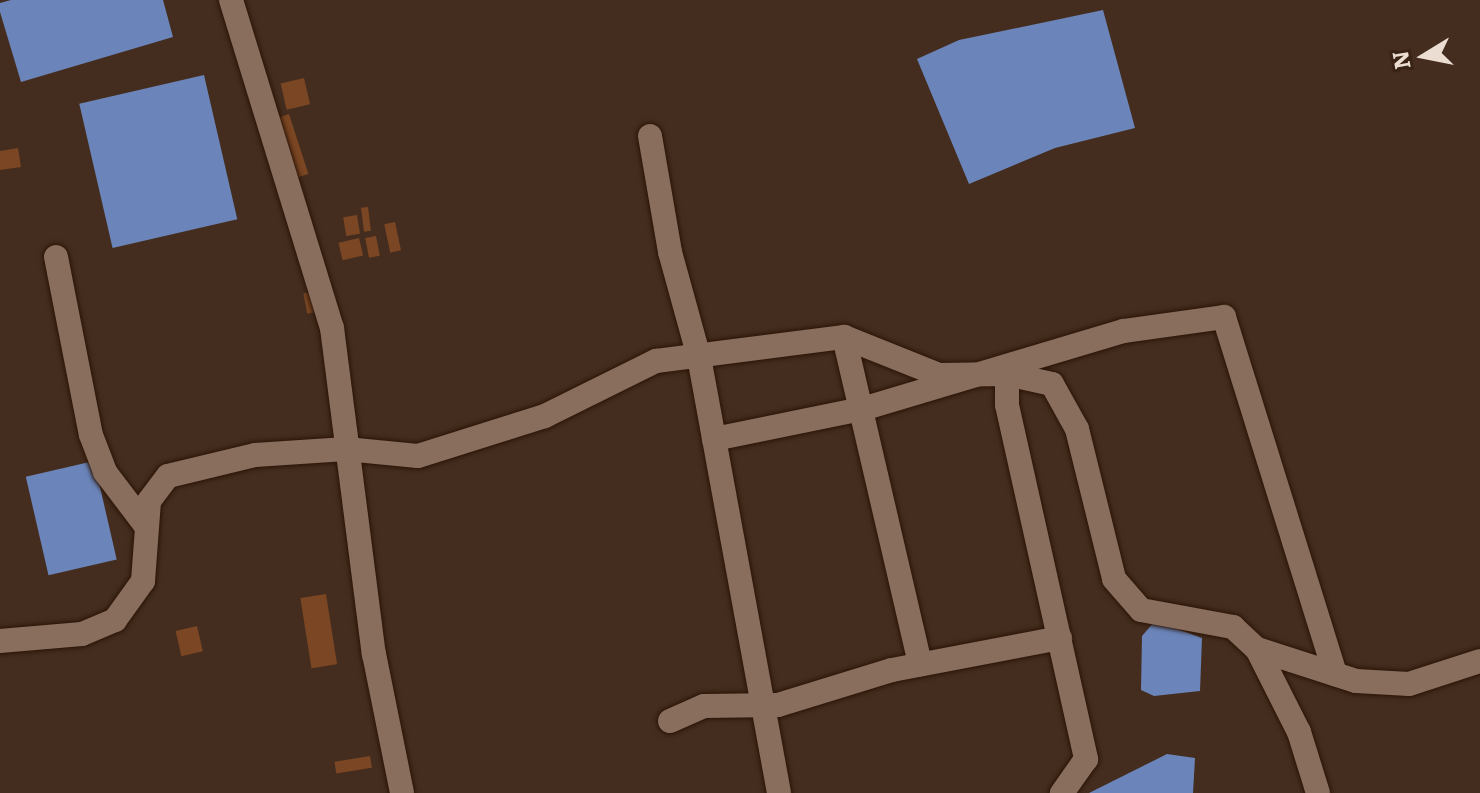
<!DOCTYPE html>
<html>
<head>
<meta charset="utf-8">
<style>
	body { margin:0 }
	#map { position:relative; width:1480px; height:793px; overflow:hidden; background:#442d1e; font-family:Literata,serif }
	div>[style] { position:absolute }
	.water>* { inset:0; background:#6b85ba; transform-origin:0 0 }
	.building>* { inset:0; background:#7a4623; transform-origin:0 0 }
	.roads { filter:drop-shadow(0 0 2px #2a1406) drop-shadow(0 0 2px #2a1406) }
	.minor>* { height:24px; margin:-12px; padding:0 12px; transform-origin:12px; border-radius:12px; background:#896e5e }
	span { translate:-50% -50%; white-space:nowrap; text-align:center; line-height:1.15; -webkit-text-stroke:6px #392314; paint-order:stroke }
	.north { position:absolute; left:1384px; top:16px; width:80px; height:80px; -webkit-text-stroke:6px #392314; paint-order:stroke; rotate:260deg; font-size:22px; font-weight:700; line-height:32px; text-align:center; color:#ecddd3 }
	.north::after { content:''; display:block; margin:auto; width:28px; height:36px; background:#ecddd3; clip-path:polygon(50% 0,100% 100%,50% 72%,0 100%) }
</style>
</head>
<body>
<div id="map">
	<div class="water">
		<i style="clip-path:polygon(11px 0,163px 0,173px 37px,21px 82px,0 12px,0 3px)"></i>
		<i style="clip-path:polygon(1103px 10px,1135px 128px,1055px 148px,969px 184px,917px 59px,959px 40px)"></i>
		<i style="left:204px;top:75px;width:148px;height:128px;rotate:77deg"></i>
		<i style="left:94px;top:461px;width:101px;height:70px;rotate:77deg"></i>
		<i style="clip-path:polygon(1155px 621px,1202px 638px,1200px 691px,1154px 696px,1141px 690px,1142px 636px)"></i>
		<i style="clip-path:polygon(1167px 754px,1195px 758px,1193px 793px,1089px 793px)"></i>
	</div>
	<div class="building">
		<i style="left:304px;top:78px;width:27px;height:24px;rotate:77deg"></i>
		<i style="left:289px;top:114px;width:63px;height:11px;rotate:72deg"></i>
		<i style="clip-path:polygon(18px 148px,21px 167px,0 170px,0 151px)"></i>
		<i style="left:368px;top:207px;width:24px;height:7px;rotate:83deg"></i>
		<i style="left:357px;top:215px;width:19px;height:14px;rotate:81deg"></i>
		<i style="left:395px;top:222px;width:29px;height:11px;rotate:78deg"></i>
		<i style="left:376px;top:236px;width:20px;height:11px;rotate:79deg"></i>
		<i style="left:359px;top:238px;width:18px;height:21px;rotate:77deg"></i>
		<i style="left:320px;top:290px;width:21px;height:17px;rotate:79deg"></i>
		<i style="left:326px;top:594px;width:71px;height:26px;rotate:81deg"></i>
		<i style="left:197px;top:626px;width:26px;height:22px;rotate:77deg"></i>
		<i style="left:370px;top:756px;width:12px;height:36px;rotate:81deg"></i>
	</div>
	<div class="roads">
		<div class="minor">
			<i style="left:231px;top:0;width:343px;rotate:72.9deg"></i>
			<i style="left:332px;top:328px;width:329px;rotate:82.7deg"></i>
			<i style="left:374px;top:654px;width:142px;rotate:78.6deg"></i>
			<i style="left:650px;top:136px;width:118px;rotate:80.2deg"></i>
			<i style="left:670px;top:252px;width:109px;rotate:74.6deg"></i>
			<i style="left:699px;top:357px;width:443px;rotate:79.6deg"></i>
			<i style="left:56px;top:257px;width:181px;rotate:78.9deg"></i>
			<i style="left:91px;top:435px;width:40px;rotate:69deg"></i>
			<i style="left:105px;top:472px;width:68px;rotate:52.8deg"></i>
			<i style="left:844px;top:337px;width:336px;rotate:76.9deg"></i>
			<i style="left:1007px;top:374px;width:31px;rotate:90deg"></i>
			<i style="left:1007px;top:405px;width:363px;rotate:77.4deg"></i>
			<i style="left:1086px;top:759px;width:42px;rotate:125.2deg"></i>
			<i style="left:714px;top:439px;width:151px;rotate:-11.5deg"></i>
			<i style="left:862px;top:409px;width:273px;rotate:-16.6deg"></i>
			<i style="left:1124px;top:331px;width:101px;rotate:-8deg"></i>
			<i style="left:1224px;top:317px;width:374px;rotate:72.7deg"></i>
			<i style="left:0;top:641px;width:82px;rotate:-4.9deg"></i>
			<i style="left:82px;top:634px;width:36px;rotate:-23deg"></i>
			<i style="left:115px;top:620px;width:48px;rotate:-54.3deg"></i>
			<i style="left:143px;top:581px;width:80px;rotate:-85.7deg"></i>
			<i style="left:149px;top:501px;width:31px;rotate:-53deg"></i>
			<i style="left:168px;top:476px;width:89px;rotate:-13.6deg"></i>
			<i style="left:255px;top:455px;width:91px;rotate:-3.8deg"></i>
			<i style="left:346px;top:449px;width:72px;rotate:5.6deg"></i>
			<i style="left:418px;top:456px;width:133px;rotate:-17.5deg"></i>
			<i style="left:545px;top:416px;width:124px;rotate:-26.4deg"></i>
			<i style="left:656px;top:361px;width:190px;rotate:-7.3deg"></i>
			<i style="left:844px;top:337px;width:102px;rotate:21.8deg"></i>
			<i style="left:939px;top:375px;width:68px;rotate:-0.8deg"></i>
			<i style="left:1007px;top:374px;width:46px;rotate:12.5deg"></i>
			<i style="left:1052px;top:384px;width:51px;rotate:60.9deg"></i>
			<i style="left:1077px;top:429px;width:154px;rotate:76.1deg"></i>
			<i style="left:1114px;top:579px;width:41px;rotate:48.9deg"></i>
			<i style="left:1141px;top:610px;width:94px;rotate:10.5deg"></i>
			<i style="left:1233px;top:627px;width:33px;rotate:43deg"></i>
			<i style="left:1257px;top:649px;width:104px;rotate:17.9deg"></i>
			<i style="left:1356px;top:681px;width:53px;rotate:3.2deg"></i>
			<i style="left:1409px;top:684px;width:75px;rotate:-17.9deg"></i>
			<i style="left:1257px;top:649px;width:93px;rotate:63.2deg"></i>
			<i style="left:1299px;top:732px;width:64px;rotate:72.7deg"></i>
			<i style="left:670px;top:721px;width:37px;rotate:-24deg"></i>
			<i style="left:704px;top:706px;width:74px;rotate:-0.8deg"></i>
			<i style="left:778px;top:705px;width:119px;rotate:-17.1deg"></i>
			<i style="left:892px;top:670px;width:171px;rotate:-10.8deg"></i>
		</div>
	</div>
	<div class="north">N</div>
</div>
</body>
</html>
